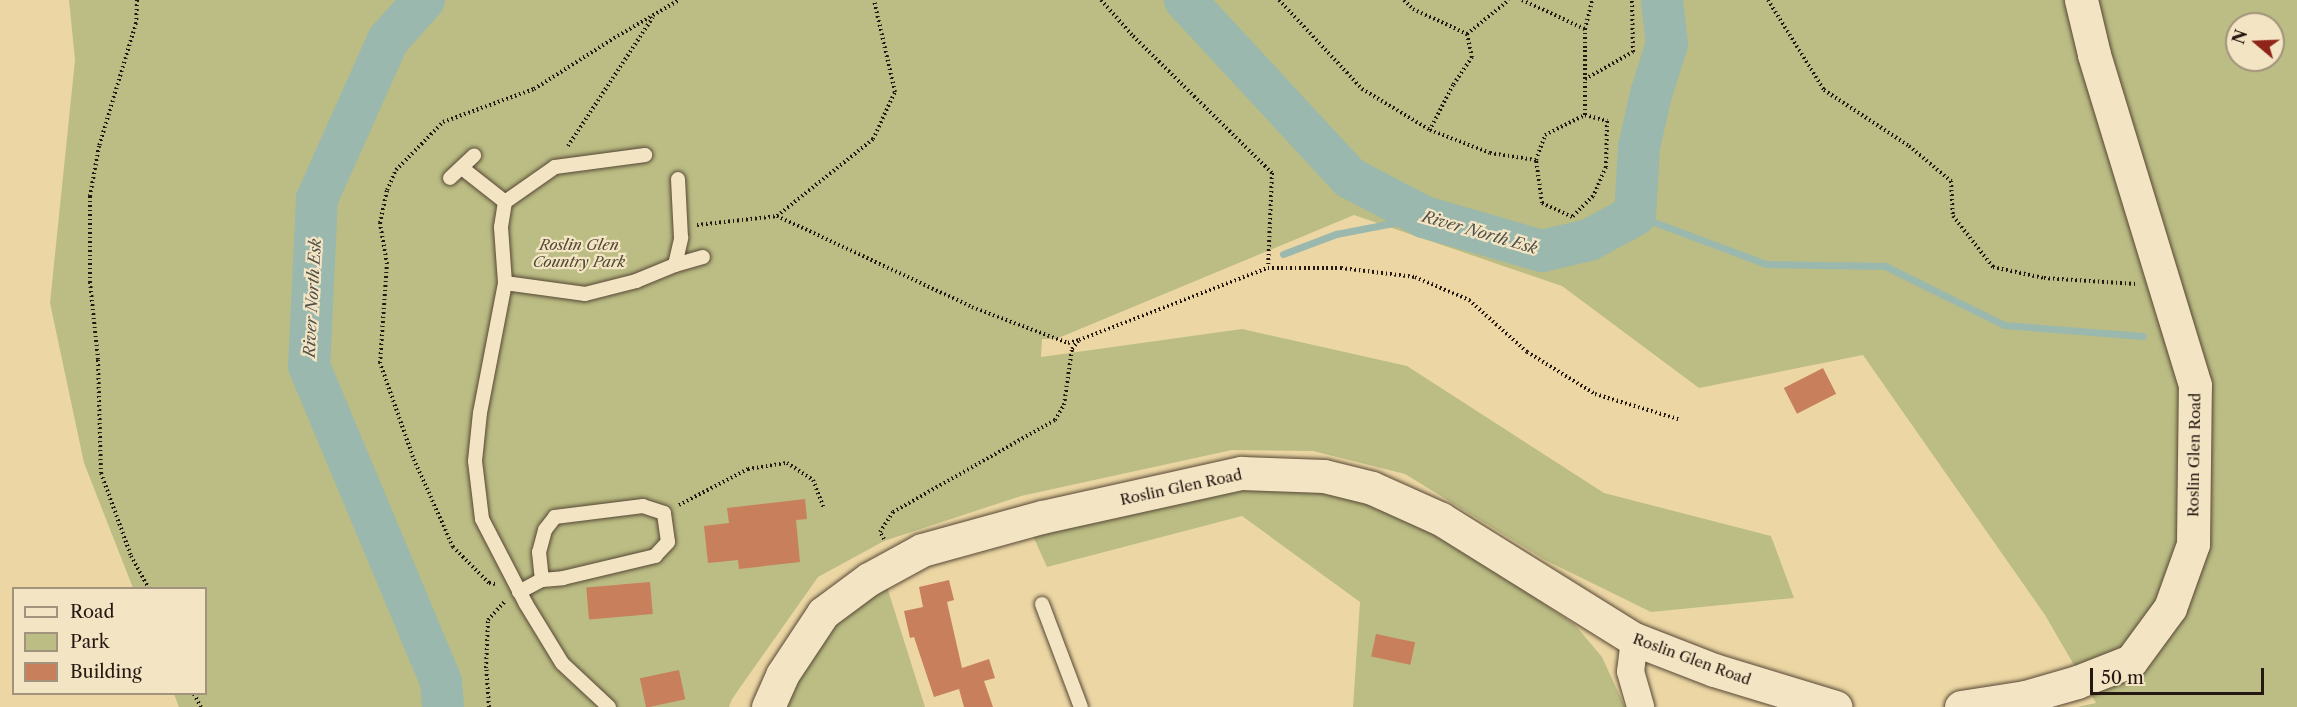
<!DOCTYPE html>
<html>
<head>
<meta charset="utf-8">
<style>
	body { margin:0 }
	#map { position:relative; width:2297px; height:707px; overflow:hidden; background:#ecd7a4; font-family:"Libre Caslon Text",serif }
	div>[style] { position:absolute }
	.green>* { inset:0; background:#bbbd84 }
	.stream>* { height:7px; margin:-3.5px; padding:0 3.5px; transform-origin:3.5px; border-radius:3.5px; background:#9ab8ad }
	.river>* { height:42px; margin:-21px; padding:0 21px; transform-origin:21px; border-radius:21px; background:#9ab8ad }
	.building>* { inset:0; background:#c87f5b; transform-origin:0 0 }
	.path>* { height:4px; margin-top:-2px; transform-origin:0; background:repeating-linear-gradient(90deg,#251711 0 1.5px,transparent 0 4.5px) }
	.roads { filter:drop-shadow(0 0 2px #574736) drop-shadow(0 0 2px #574736) }
	.service>* { height:14px; margin:-7px; padding:0 7px; transform-origin:7px; border-radius:7px; background:#f3e5c4 }
	.minor>* { height:27px; margin:-13.5px; padding:0 13.5px; transform-origin:13.5px; border-radius:13.5px; background:#f3e5c4 }
	.secondary>* { height:33px; margin:-16.5px; padding:0 16.5px; transform-origin:16.5px; border-radius:16.5px; background:#f3e5c4 }
	span { translate:-50% -50%; white-space:nowrap; text-align:center; line-height:1.15; -webkit-text-stroke:4.5px #f3e5c4; paint-order:stroke }
	.park-label { font-size:15px; color:#524934; font-style:italic }
	.street-label { font-size:15px; color:#251711 }
	.water-label { font-size:16px; color:#4e4f48; font-style:italic }
	.legend { position:absolute; left:12px; top:587px; width:195px; height:108px; box-sizing:border-box; background:#f3e5c4; border:2px solid #a1937c; margin:0; padding:8px 10px; list-style:none; font-size:18px; color:#251711 }
	.legend li { display:flex; align-items:center; gap:12px; height:30px }
	.legend b { width:30px; border:2px solid #a1937c }
	.north { position:absolute; left:2225px; top:12px; width:60px; height:60px; box-sizing:border-box; background:#f3e5c4; border:2px solid #a1937c; border-radius:50%; rotate:289deg; font-size:16px; font-weight:700; line-height:24px; text-align:center; color:#251711 }
	.north::after { content:''; display:block; margin:auto; width:21px; height:27px; background:#8f2418; clip-path:polygon(50% 0,100% 100%,50% 72%,0 100%) }
	.scale { position:absolute; left:2090px; top:668px; width:174px; height:27px; box-sizing:border-box; border:3px solid #251711; border-top:0; padding-left:8px; font-size:18px; line-height:21px; white-space:nowrap; color:#251711; -webkit-text-stroke:4px #f3e5c4; paint-order:stroke }
</style>
</head>
<body>
<div id="map">
	<div class="green">
		<i style="clip-path:polygon(evenodd,69px 0,2297px 0,2297px 707px,2077px 707px,2096px 703px,2045px 615px,1863px 355px,1699px 388px,1562px 286px,1354px 215px,1056px 339px,1042px 339px,1041px 357px,1242px 329px,1407px 366px,1604px 493px,1771px 536px,1794px 598px,1651px 612px,1545px 560px,1405px 474px,1313px 451px,1232px 450px,1021px 496px,884px 541px,818px 577px,732px 699px,729px 707px,179px 707px,174px 694px,206px 694px,206px 588px,133px 588px,84px 463px,50px 303px,75px 60px,69px 0,2237px 24px,2273px 24px,2273px 60px,2237px 60px,2237px 24px)"></i>
		<i style="clip-path:polygon(1240px 488px,1323px 488px,1370px 500px,1439px 532px,1575px 625px,1602px 657px,1625px 707px,1353px 707px,1360px 602px,1242px 516px,1047px 567px,1033px 536px)"></i>
		<i style="clip-path:polygon(887px 587px,925px 707px,783px 707px,811px 650px,835px 622px)"></i>
	</div>
	<div class="stream">
		<i style="left:1635px;top:215px;width:140px;rotate:20.5deg"></i>
		<i style="left:1766px;top:264px;width:119px;rotate:1deg"></i>
		<i style="left:1885px;top:266px;width:133px;rotate:26.4deg"></i>
		<i style="left:2004px;top:325px;width:139px;rotate:4.5deg"></i>
		<i style="left:1283px;top:254px;width:57px;rotate:-20.7deg"></i>
		<i style="left:1336px;top:234px;width:90px;rotate:-10.9deg"></i>
	</div>
	<div class="river">
		<i style="left:424px;top:0;width:54px;rotate:132deg"></i>
		<i style="left:388px;top:40px;width:174px;rotate:114.1deg"></i>
		<i style="left:317px;top:199px;width:167px;rotate:92.7deg"></i>
		<i style="left:309px;top:366px;width:342px;rotate:67.3deg"></i>
		<i style="left:441px;top:682px;width:25px;rotate:85deg"></i>
		<i style="left:1185px;top:0;width:243px;rotate:47.2deg"></i>
		<i style="left:1350px;top:178px;width:84px;rotate:27.8deg"></i>
		<i style="left:1424px;top:217px;width:123px;rotate:16.1deg"></i>
		<i style="left:1542px;top:251px;width:48px;rotate:-13.2deg"></i>
		<i style="left:1589px;top:240px;width:52px;rotate:-28.5deg"></i>
		<i style="left:1635px;top:215px;width:68px;rotate:-86.6deg"></i>
		<i style="left:1639px;top:147px;width:54px;rotate:-77.2deg"></i>
		<i style="left:1651px;top:94px;width:52px;rotate:-72.3deg"></i>
		<i style="left:1667px;top:44px;width:44px;rotate:-96.5deg"></i>
	</div>
	<div class="building">
		<i style="left:1823px;top:368px;width:29px;height:44px;rotate:63deg"></i>
		<i style="clip-path:polygon(805px 499px,807px 519px,796px 520px,800px 562px,739px 569px,738px 560px,708px 563px,704px 526px,729px 523px,727px 508px)"></i>
		<i style="clip-path:polygon(949px 580px,954px 600px,947px 602px,962px 668px,989px 659px,995px 678px,984px 681px,993px 707px,964px 707px,959px 689px,934px 697px,914px 637px,910px 638px,904px 611px,923px 607px,919px 587px)"></i>
		<i style="left:650px;top:582px;width:32px;height:64px;rotate:85deg"></i>
		<i style="left:1376px;top:634px;width:40px;height:23px;rotate:12deg"></i>
		<i style="left:679px;top:670px;width:30px;height:40px;rotate:78deg"></i>
	</div>
	<div class="path">
		<i style="left:137px;top:0;width:23px;rotate:92deg"></i>
		<i style="left:136px;top:23px;width:128px;rotate:106.7deg"></i>
		<i style="left:99px;top:146px;width:51px;rotate:100.2deg"></i>
		<i style="left:90px;top:196px;width:86px;rotate:90deg"></i>
		<i style="left:90px;top:282px;width:78px;rotate:84.1deg"></i>
		<i style="left:98px;top:360px;width:113px;rotate:88.5deg"></i>
		<i style="left:101px;top:473px;width:88px;rotate:70.1deg"></i>
		<i style="left:131px;top:556px;width:37px;rotate:61deg"></i>
		<i style="left:1101px;top:0;width:48px;rotate:48.4deg"></i>
		<i style="left:1133px;top:36px;width:195px;rotate:44.6deg"></i>
		<i style="left:1272px;top:173px;width:94px;rotate:92.4deg"></i>
		<i style="left:1279px;top:0;width:122px;rotate:47deg"></i>
		<i style="left:1362px;top:89px;width:79px;rotate:31.1deg"></i>
		<i style="left:1430px;top:130px;width:64px;rotate:21deg"></i>
		<i style="left:1490px;top:153px;width:47px;rotate:8.7deg"></i>
		<i style="left:1536px;top:160px;width:27px;rotate:-70deg"></i>
		<i style="left:1545px;top:135px;width:45px;rotate:-26.6deg"></i>
		<i style="left:1585px;top:115px;width:23px;rotate:15deg"></i>
		<i style="left:1607px;top:121px;width:46px;rotate:91.2deg"></i>
		<i style="left:1606px;top:167px;width:32px;rotate:114deg"></i>
		<i style="left:1593px;top:196px;width:30px;rotate:135deg"></i>
		<i style="left:1572px;top:217px;width:33px;rotate:-155deg"></i>
		<i style="left:1542px;top:203px;width:43px;rotate:-97.9deg"></i>
		<i style="left:1404px;top:0;width:13px;rotate:45deg"></i>
		<i style="left:1413px;top:9px;width:60px;rotate:24.8deg"></i>
		<i style="left:1467px;top:34px;width:24px;rotate:78deg"></i>
		<i style="left:1472px;top:57px;width:34px;rotate:124deg"></i>
		<i style="left:1453px;top:85px;width:51px;rotate:117.1deg"></i>
		<i style="left:1522px;top:0;width:69px;rotate:24.7deg"></i>
		<i style="left:1768px;top:0;width:106px;rotate:58.1deg"></i>
		<i style="left:1824px;top:90px;width:102px;rotate:33.4deg"></i>
		<i style="left:1909px;top:146px;width:55px;rotate:39.8deg"></i>
		<i style="left:1951px;top:181px;width:35px;rotate:87deg"></i>
		<i style="left:1953px;top:216px;width:65px;rotate:51.9deg"></i>
		<i style="left:1993px;top:267px;width:52px;rotate:12.2deg"></i>
		<i style="left:2044px;top:278px;width:92px;rotate:3.7deg"></i>
		<i style="left:1467px;top:34px;width:54px;rotate:-39deg"></i>
		<i style="left:1585px;top:79px;width:55px;rotate:-29.4deg"></i>
		<i style="left:1633px;top:52px;width:52px;rotate:-91.1deg"></i>
		<i style="left:1585px;top:115px;width:86px;rotate:-90deg"></i>
		<i style="left:1585px;top:29px;width:30px;rotate:-76deg"></i>
		<i style="left:568px;top:146px;width:154px;rotate:-56.6deg"></i>
		<i style="left:777px;top:216px;width:215px;rotate:25deg"></i>
		<i style="left:972px;top:307px;width:103px;rotate:20.6deg"></i>
		<i style="left:1068px;top:343px;width:11px;rotate:-15deg"></i>
		<i style="left:697px;top:225px;width:81px;rotate:-6.4deg"></i>
		<i style="left:777px;top:216px;width:123px;rotate:-38.7deg"></i>
		<i style="left:873px;top:139px;width:52px;rotate:-64.9deg"></i>
		<i style="left:895px;top:92px;width:94px;rotate:-102.9deg"></i>
		<i style="left:679px;top:505px;width:78px;rotate:-27.6deg"></i>
		<i style="left:748px;top:469px;width:39px;rotate:-9deg"></i>
		<i style="left:787px;top:463px;width:31px;rotate:33deg"></i>
		<i style="left:813px;top:480px;width:30px;rotate:69deg"></i>
		<i style="left:884px;top:539px;width:8px;rotate:-120deg"></i>
		<i style="left:880px;top:532px;width:24px;rotate:-57deg"></i>
		<i style="left:893px;top:512px;width:186px;rotate:-29.6deg"></i>
		<i style="left:1055px;top:420px;width:17px;rotate:-59deg"></i>
		<i style="left:1064px;top:405px;width:57px;rotate:-81.9deg"></i>
		<i style="left:1072px;top:349px;width:11px;rotate:-52deg"></i>
		<i style="left:1079px;top:340px;width:202px;rotate:-20.9deg"></i>
		<i style="left:1268px;top:268px;width:73px"></i>
		<i style="left:1341px;top:268px;width:75px;rotate:6.9deg"></i>
		<i style="left:1415px;top:277px;width:59px;rotate:23.1deg"></i>
		<i style="left:1469px;top:300px;width:78px;rotate:41.9deg"></i>
		<i style="left:1527px;top:352px;width:80px;rotate:31.7deg"></i>
		<i style="left:1595px;top:394px;width:87px;rotate:16.8deg"></i>
		<i style="left:495px;top:584px;width:6px;rotate:-171deg"></i>
		<i style="left:489px;top:583px;width:51px;rotate:-135deg"></i>
		<i style="left:453px;top:547px;width:98px;rotate:-114deg"></i>
		<i style="left:413px;top:457px;width:100px;rotate:-109.3deg"></i>
		<i style="left:380px;top:363px;width:99px;rotate:-86deg"></i>
		<i style="left:387px;top:264px;width:42px;rotate:-99.7deg"></i>
		<i style="left:380px;top:223px;width:34px;rotate:-78deg"></i>
		<i style="left:387px;top:190px;width:22px;rotate:-66deg"></i>
		<i style="left:396px;top:170px;width:67px;rotate:-45.6deg"></i>
		<i style="left:443px;top:122px;width:97px;rotate:-19.9deg"></i>
		<i style="left:534px;top:89px;width:95px;rotate:-32.5deg"></i>
		<i style="left:614px;top:38px;width:75px;rotate:-30.3deg"></i>
		<i style="left:194px;top:694px;width:15px;rotate:62deg"></i>
		<i style="left:489px;top:707px;width:39px;rotate:-94deg"></i>
		<i style="left:486px;top:668px;width:48px;rotate:-87.6deg"></i>
		<i style="left:488px;top:620px;width:25px;rotate:-48deg"></i>
	</div>
	<div class="roads">
		<div class="service">
			<i style="left:462px;top:168px;width:55px;rotate:38.3deg"></i>
			<i style="left:450px;top:178px;width:33px;rotate:-43deg"></i>
			<i style="left:675px;top:265px;width:28px;rotate:-77deg"></i>
			<i style="left:681px;top:238px;width:59px;rotate:-92.9deg"></i>
			<i style="left:505px;top:283px;width:81px;rotate:7.8deg"></i>
			<i style="left:585px;top:294px;width:53px;rotate:-14.3deg"></i>
			<i style="left:636px;top:281px;width:42px;rotate:-22.3deg"></i>
			<i style="left:675px;top:265px;width:29px;rotate:-16deg"></i>
			<i style="left:519px;top:592px;width:26px;rotate:-28deg"></i>
			<i style="left:542px;top:580px;width:21px;rotate:-5deg"></i>
			<i style="left:563px;top:578px;width:95px;rotate:-13.4deg"></i>
			<i style="left:655px;top:556px;width:19px;rotate:-47deg"></i>
			<i style="left:668px;top:542px;width:29px;rotate:-98deg"></i>
			<i style="left:664px;top:513px;width:22px;rotate:-162deg"></i>
			<i style="left:643px;top:506px;width:89px;rotate:172.9deg"></i>
			<i style="left:555px;top:517px;width:16px;rotate:128deg"></i>
			<i style="left:545px;top:530px;width:23px;rotate:105deg"></i>
			<i style="left:539px;top:552px;width:28px;rotate:84deg"></i>
			<i style="left:1042px;top:604px;width:110px;rotate:69.3deg"></i>
			<i style="left:609px;top:707px;width:64px;rotate:-136.9deg"></i>
			<i style="left:562px;top:663px;width:69px;rotate:-121.4deg"></i>
			<i style="left:526px;top:604px;width:96px;rotate:-117.4deg"></i>
			<i style="left:482px;top:519px;width:58px;rotate:-96.9deg"></i>
			<i style="left:475px;top:461px;width:48px;rotate:-84.1deg"></i>
			<i style="left:480px;top:413px;width:132px;rotate:-79.1deg"></i>
			<i style="left:505px;top:283px;width:56px;rotate:-94.1deg"></i>
			<i style="left:501px;top:227px;width:25px;rotate:-81deg"></i>
			<i style="left:505px;top:202px;width:61px;rotate:-35deg"></i>
			<i style="left:555px;top:167px;width:91px;rotate:-7.6deg"></i>
		</div>
		<div class="minor">
			<i style="left:1634px;top:639px;width:32px;rotate:97deg"></i>
			<i style="left:1630px;top:671px;width:37px;rotate:74deg"></i>
		</div>
		<div class="secondary">
			<i style="left:768px;top:707px;width:35px;rotate:-66deg"></i>
			<i style="left:782px;top:675px;width:74px;rotate:-56.5deg"></i>
			<i style="left:823px;top:613px;width:57px;rotate:-36.5deg"></i>
			<i style="left:869px;top:579px;width:60px;rotate:-28.7deg"></i>
			<i style="left:922px;top:550px;width:124px;rotate:-15.4deg"></i>
			<i style="left:1042px;top:517px;width:204px;rotate:-12.5deg"></i>
			<i style="left:1241px;top:473px;width:83px;rotate:2.1deg"></i>
			<i style="left:1324px;top:476px;width:49px;rotate:14deg"></i>
			<i style="left:1372px;top:488px;width:76px;rotate:24.2deg"></i>
			<i style="left:1441px;top:519px;width:227px;rotate:31.9deg"></i>
			<i style="left:1634px;top:639px;width:86px;rotate:21.2deg"></i>
			<i style="left:1714px;top:670px;width:127px;rotate:16.9deg"></i>
			<i style="left:1961px;top:707px;width:65px;rotate:-8.9deg"></i>
			<i style="left:2025px;top:697px;width:54px;rotate:-16.1deg"></i>
			<i style="left:2077px;top:682px;width:58px;rotate:-21.3deg"></i>
			<i style="left:2131px;top:661px;width:66px;rotate:-53.7deg"></i>
			<i style="left:2170px;top:608px;width:68px;rotate:-70.2deg"></i>
			<i style="left:2193px;top:544px;width:159px;rotate:-89.3deg"></i>
			<i style="left:2195px;top:385px;width:346px;rotate:-107deg"></i>
			<i style="left:2094px;top:54px;width:56px;rotate:-103.5deg"></i>
		</div>
	</div>
	<div class="park-label">
		<span style="left:579px;top:253px">Roslin Glen<br>Country Park</span>
	</div>
	<div class="street-label">
		<span style="left:2194px;top:455px;rotate:-89deg">Roslin Glen Road</span>
		<span style="left:1181px;top:487px;rotate:-12deg">Roslin Glen Road</span>
		<span style="left:1692px;top:659px;rotate:20deg">Roslin Glen Road</span>
	</div>
	<div class="water-label">
		<span style="left:1480px;top:232px;rotate:16deg">River North Esk</span>
		<span style="left:312px;top:298px;rotate:-87deg">River North Esk</span>
	</div>
	<ul class="legend">
	<li><b style="height:8px;background:#f3e5c4"></b>Road</li>
	<li><b style="height:16px;background:#bbbd84"></b>Park</li>
	<li><b style="height:16px;background:#c87f5b"></b>Building</li>
	</ul>
	<div class="north">N</div>
	<div class="scale">50 m</div>
</div>
</body>
</html>
